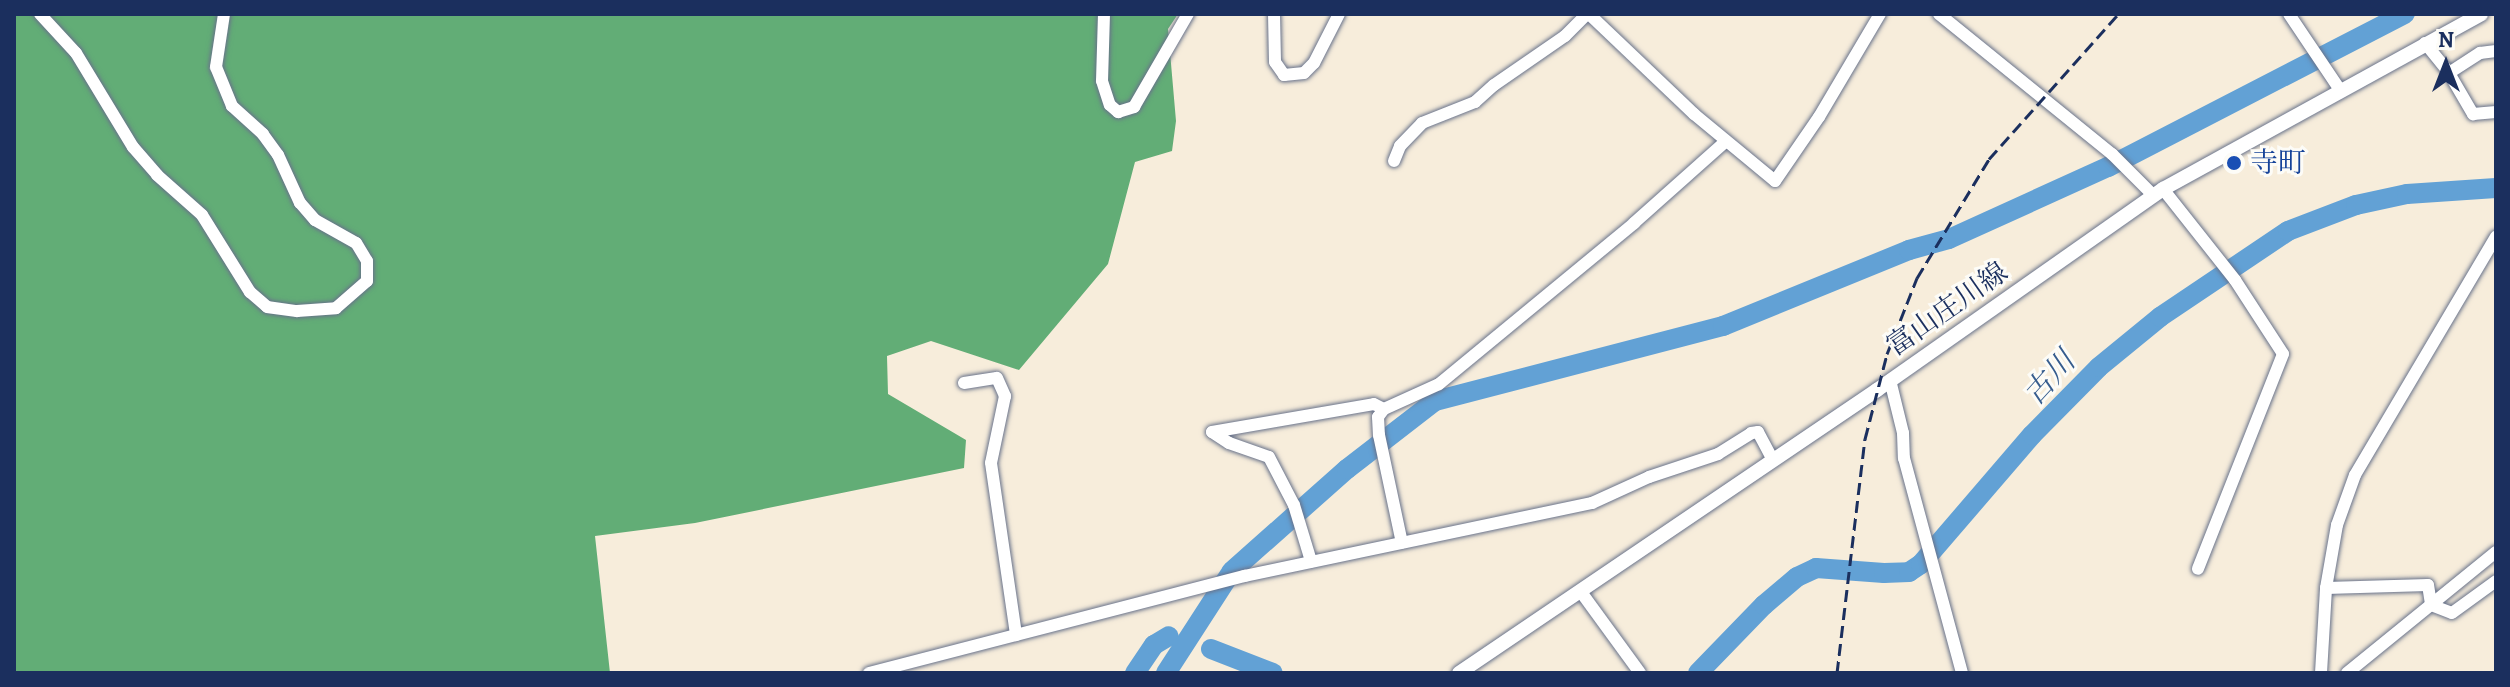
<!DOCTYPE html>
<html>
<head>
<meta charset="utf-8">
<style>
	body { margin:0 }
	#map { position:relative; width:2510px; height:687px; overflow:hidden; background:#f7eddb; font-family:Alegreya,"Noto Serif JP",serif }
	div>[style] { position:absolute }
	.forest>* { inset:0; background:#62ad76 }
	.river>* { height:20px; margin:-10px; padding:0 10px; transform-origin:10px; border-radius:10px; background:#62a1d5 }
	.roads { filter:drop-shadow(0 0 2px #68728a) drop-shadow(0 0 2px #68728a) }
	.minor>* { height:12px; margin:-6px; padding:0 6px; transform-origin:6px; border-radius:6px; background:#fff }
	.major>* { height:14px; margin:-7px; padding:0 7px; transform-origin:7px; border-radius:7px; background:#fff }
	.rail>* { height:3px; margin-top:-1.5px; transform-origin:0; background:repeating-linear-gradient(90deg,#1b2f5e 0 12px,transparent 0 18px) }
	.dots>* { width:22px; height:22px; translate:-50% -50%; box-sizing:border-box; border:4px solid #fdfcf7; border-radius:50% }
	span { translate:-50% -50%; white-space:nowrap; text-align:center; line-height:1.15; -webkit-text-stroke:6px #fdfcf7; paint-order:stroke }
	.transit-label { font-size:28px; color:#164399 }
	.left { translate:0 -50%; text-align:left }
	.street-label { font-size:28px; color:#1b2f5e }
	.water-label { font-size:30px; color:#375d8e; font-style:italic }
	.frame { position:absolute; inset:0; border:16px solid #1b2f5e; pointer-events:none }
	.north { position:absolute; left:2406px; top:24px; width:80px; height:80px; -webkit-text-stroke:6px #fdfcf7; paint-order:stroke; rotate:0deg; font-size:22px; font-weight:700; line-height:32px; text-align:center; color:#1b2f5e }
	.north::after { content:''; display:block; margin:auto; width:28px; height:36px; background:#1b2f5e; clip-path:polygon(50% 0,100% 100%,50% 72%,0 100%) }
</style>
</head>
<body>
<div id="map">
	<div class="forest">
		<i style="clip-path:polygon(14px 14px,1178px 14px,1168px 29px,1176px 121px,1172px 151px,1135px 162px,1108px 264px,1019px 370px,931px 341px,887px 356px,888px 394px,966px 440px,964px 468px,695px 523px,595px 536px,610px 673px,14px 673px)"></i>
	</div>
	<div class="river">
		<i style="left:1211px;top:649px;width:66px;rotate:21.2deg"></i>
		<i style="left:1135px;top:673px;width:34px;rotate:-56deg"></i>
		<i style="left:1154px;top:645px;width:17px;rotate:-31deg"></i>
		<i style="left:1166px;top:673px;width:121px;rotate:-57.1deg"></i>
		<i style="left:1232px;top:571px;width:154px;rotate:-41.6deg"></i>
		<i style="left:1347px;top:469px;width:111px;rotate:-37.7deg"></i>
		<i style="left:1435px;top:401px;width:298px;rotate:-14.6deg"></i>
		<i style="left:1723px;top:326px;width:201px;rotate:-22.2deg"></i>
		<i style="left:1909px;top:250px;width:41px;rotate:-15.4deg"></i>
		<i style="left:1949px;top:239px;width:175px;rotate:-24.4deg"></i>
		<i style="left:2108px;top:167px;width:334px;rotate:-27.3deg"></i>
		<i style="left:1698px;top:673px;width:95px;rotate:-45.9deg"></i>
		<i style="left:1764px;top:605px;width:43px;rotate:-40.3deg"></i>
		<i style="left:1797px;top:577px;width:21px;rotate:-25deg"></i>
		<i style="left:1816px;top:568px;width:68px;rotate:4.2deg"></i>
		<i style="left:1884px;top:573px;width:25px;rotate:-2deg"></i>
		<i style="left:1909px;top:572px;width:14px;rotate:-34deg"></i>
		<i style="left:1921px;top:564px;width:170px;rotate:-49.3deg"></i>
		<i style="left:2032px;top:435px;width:95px;rotate:-45.4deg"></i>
		<i style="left:2099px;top:367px;width:79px;rotate:-39.3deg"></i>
		<i style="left:2160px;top:317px;width:154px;rotate:-33.9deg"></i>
		<i style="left:2288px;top:231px;width:73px;rotate:-20.9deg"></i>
		<i style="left:2356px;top:205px;width:52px;rotate:-12.2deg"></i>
		<i style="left:2407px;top:194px;width:89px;rotate:-3.9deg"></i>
	</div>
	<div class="roads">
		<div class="minor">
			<i style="left:40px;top:14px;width:53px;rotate:47.3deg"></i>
			<i style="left:76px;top:53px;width:110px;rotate:58.8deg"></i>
			<i style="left:133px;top:147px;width:37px;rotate:49deg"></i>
			<i style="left:157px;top:175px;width:60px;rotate:41.6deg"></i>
			<i style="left:202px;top:215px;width:91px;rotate:58.1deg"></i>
			<i style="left:250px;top:292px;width:23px;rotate:41deg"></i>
			<i style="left:267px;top:307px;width:30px;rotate:8deg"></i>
			<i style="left:297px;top:311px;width:39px;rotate:-4deg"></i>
			<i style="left:336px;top:308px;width:41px;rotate:-41.1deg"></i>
			<i style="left:367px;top:281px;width:20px;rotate:-90deg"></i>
			<i style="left:367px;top:261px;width:21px;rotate:-121deg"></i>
			<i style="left:356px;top:243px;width:47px;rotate:-150.7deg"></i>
			<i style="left:315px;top:220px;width:23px;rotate:-131deg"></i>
			<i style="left:300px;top:203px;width:53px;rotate:-114.6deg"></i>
			<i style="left:278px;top:155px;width:26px;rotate:-126deg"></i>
			<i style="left:263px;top:134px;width:42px;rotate:-137.9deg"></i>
			<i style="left:232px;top:106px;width:42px;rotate:-112.3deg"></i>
			<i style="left:216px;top:67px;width:54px;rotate:-81.4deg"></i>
			<i style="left:1104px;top:14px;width:67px;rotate:91.7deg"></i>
			<i style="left:1102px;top:81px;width:25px;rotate:72deg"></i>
			<i style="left:1110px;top:105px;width:11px;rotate:41deg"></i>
			<i style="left:1118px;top:112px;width:17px;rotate:-17deg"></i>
			<i style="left:1134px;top:107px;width:108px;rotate:-59.9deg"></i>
			<i style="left:1274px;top:14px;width:48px;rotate:88.8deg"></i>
			<i style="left:1275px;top:62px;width:16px;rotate:55deg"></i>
			<i style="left:1284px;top:75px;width:20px;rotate:-6deg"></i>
			<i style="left:1304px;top:73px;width:14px;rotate:-45deg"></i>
			<i style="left:1314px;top:63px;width:55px;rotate:-63deg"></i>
			<i style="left:1589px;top:14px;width:145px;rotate:43.6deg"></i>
			<i style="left:1694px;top:114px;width:105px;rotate:39.6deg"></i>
			<i style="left:1775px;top:181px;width:78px;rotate:-55.5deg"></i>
			<i style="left:1819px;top:117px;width:120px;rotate:-59.4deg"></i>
			<i style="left:1939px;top:14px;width:223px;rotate:39deg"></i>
			<i style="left:2112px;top:154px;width:59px;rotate:45deg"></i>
			<i style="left:2289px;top:14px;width:92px;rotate:56.1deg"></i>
			<i style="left:2425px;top:43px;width:38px;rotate:51deg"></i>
			<i style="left:2449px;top:73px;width:48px;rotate:59.7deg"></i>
			<i style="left:2473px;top:114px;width:23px;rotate:-5deg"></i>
			<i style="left:2449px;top:73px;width:37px;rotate:-33deg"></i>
			<i style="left:2480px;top:53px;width:16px;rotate:-7deg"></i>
			<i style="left:1394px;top:161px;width:16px;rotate:-68deg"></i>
			<i style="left:1400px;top:146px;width:32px;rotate:-46deg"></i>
			<i style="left:1422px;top:123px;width:57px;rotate:-21.6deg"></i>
			<i style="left:1475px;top:102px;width:25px;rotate:-42deg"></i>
			<i style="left:1494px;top:85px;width:86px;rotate:-34.6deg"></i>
			<i style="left:1565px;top:36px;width:31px;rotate:-45deg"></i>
			<i style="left:2163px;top:189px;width:116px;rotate:51.6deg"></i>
			<i style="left:2235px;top:280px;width:88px;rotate:57deg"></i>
			<i style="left:2283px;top:354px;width:231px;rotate:111.6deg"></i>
			<i style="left:1890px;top:380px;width:55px;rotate:76.2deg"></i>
			<i style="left:1903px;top:433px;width:25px;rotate:88deg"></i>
			<i style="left:1904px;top:458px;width:223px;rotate:74.9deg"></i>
			<i style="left:964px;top:383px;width:33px;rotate:-9deg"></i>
			<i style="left:997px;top:378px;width:20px;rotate:66deg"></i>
			<i style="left:1005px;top:396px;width:68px;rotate:101.8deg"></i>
			<i style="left:991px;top:463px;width:174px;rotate:81.7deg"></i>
			<i style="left:1384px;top:409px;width:10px;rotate:127deg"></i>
			<i style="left:1378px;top:417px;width:18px;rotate:87deg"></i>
			<i style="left:1379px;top:435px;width:110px;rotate:78deg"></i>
			<i style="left:1212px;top:432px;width:164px;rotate:-9.8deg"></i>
			<i style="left:1374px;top:404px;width:11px;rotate:27deg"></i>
			<i style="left:1384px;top:409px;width:60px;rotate:-24.4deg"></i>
			<i style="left:1439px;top:384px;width:253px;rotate:-39.5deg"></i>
			<i style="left:1634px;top:223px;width:123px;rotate:-41.7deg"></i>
			<i style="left:1212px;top:432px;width:20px;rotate:33deg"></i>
			<i style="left:1229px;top:443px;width:42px;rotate:19.3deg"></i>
			<i style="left:1269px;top:457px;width:54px;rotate:62.5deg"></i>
			<i style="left:1294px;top:505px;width:59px;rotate:73.1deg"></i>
			<i style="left:2326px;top:588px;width:102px;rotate:-1.7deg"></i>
			<i style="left:2428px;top:585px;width:20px;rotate:81deg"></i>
			<i style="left:2431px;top:605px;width:22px;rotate:21deg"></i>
			<i style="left:2452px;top:613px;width:54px;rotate:-36deg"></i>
			<i style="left:1581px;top:592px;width:100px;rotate:53.9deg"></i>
			<i style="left:869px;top:673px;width:388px;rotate:-14.5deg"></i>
			<i style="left:1245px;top:576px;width:355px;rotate:-11.9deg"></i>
			<i style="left:1592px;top:503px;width:63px;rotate:-24.5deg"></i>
			<i style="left:1649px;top:477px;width:73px;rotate:-18.4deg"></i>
			<i style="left:1718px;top:454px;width:39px;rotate:-32deg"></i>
			<i style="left:1751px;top:433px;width:7px;rotate:-8deg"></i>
			<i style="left:1758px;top:432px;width:32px;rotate:62deg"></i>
			<i style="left:2321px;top:673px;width:85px;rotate:-86.6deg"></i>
			<i style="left:2326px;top:588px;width:64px;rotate:-80.1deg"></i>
			<i style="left:2337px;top:525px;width:53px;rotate:-70.2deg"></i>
			<i style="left:2355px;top:475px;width:277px;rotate:-59.4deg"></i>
			<i style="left:2347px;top:673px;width:192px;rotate:-39.1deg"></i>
		</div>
		<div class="major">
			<i style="left:1459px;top:673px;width:505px;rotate:-34.1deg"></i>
			<i style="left:1877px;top:390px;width:350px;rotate:-35.1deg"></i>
			<i style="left:2163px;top:189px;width:363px;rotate:-28.8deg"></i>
		</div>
	</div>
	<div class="rail">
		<i style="left:1837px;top:673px;width:236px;rotate:-83.2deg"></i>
		<i style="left:1865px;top:439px;width:88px;rotate:-75.5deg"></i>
		<i style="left:1887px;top:354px;width:82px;rotate:-68.5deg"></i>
		<i style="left:1917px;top:278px;width:139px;rotate:-58.8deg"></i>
		<i style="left:1989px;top:159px;width:194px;rotate:-48.3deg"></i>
	</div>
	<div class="dots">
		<i style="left:2234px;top:163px;background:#1a4fb4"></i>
	</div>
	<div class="transit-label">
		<span class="left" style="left:2250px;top:163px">寺町</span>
	</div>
	<div class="street-label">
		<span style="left:1947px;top:309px;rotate:-35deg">富山庄川線</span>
	</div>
	<div class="water-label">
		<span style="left:2049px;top:378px;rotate:-48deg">古川</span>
	</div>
	<div class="frame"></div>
	<div class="north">N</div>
</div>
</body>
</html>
